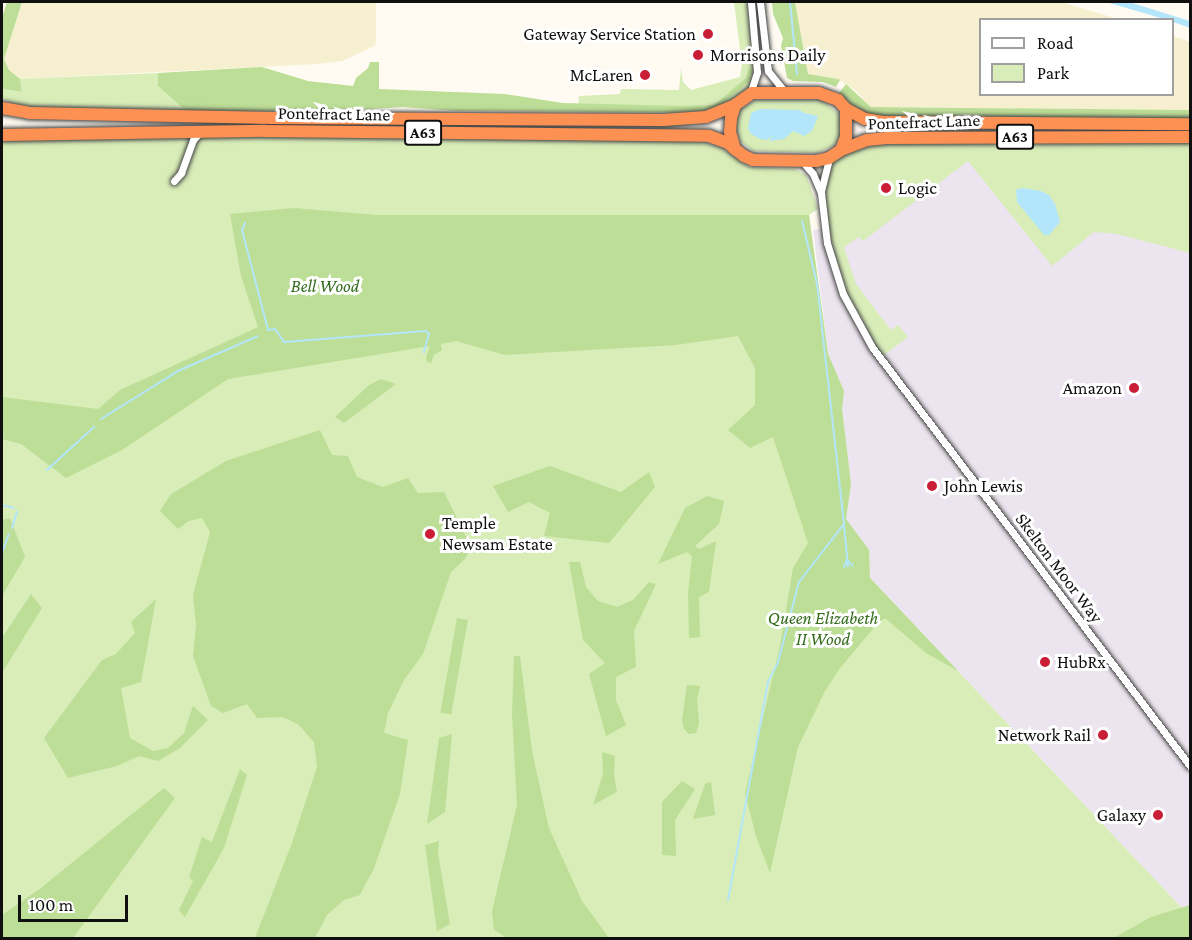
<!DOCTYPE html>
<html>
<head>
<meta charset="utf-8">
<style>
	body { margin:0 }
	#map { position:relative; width:1192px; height:940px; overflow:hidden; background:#fffbf2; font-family:"Crimson Pro",serif }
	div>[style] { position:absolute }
	.industrial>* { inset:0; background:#ece4ee }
	.farmland>* { inset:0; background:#f7f0d0 }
	.green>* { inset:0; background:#d8edb8 }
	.forest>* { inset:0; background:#bdde97; transform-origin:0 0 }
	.water>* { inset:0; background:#b3e6fa }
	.stream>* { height:2px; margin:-1px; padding:0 1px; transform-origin:1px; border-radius:1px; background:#b3e6fa }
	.roads { filter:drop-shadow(0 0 2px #434343) drop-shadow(0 0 2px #434343) }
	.street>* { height:7px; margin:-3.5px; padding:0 3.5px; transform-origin:3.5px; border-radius:3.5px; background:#fff }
	.highway>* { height:12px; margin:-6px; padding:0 6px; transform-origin:6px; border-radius:6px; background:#fc9153 }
	.dots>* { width:16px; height:16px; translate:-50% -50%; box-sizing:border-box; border:3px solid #fff; border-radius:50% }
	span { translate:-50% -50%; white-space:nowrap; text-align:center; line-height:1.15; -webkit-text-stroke:6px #fff; paint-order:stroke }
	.shield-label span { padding:2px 4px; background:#fff; border:2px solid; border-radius:4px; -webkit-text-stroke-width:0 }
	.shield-label { font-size:16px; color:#101010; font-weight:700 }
	.poi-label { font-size:18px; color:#101010 }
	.right { translate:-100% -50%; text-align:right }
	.left { translate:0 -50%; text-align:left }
	.street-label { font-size:18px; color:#101010 }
	.park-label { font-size:18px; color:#336c1b; font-style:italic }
	.frame { position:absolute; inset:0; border:3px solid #101010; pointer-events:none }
	.legend { position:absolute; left:979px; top:18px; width:195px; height:78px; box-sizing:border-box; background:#fff; border:2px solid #9f9f9f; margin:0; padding:8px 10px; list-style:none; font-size:18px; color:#101010 }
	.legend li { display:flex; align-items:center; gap:12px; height:30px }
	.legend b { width:30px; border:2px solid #9f9f9f }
	.scale { position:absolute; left:18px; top:895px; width:110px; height:27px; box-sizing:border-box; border:3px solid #101010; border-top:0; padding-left:8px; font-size:18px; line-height:21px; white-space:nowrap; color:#101010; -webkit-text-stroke:4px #fff; paint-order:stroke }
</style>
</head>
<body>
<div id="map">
	<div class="industrial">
		<i style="clip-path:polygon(1190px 157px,1190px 905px,1182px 908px,870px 578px,869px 550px,846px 519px,851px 484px,842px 409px,844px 391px,828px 354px,813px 230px,848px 225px,874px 159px)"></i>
	</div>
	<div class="farmland">
		<i style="clip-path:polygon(22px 2px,376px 2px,376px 40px,375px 46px,342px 61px,317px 64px,20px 79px,9px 70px,4px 59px)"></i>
		<i style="clip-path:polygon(795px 2px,1061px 2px,1118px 19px,980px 20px,980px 94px,1172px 94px,1173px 36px,1190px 42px,1190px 110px,871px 107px,855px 90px,838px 79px,808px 74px)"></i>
	</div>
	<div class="green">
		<i style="clip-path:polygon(734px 2px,747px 2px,754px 71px,752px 86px,732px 101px,713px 111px,689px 113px,578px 112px,579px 96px,620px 94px,621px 89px,679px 90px,681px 68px,683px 82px,691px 90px,740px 77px,742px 65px)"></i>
		<i style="clip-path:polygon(158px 73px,158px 86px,186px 111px,24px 107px,2px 99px,2px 89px,22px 92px,20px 79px)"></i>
		<i style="clip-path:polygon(756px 100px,821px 100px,841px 115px,840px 138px,833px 146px,817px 153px,753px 151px,740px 141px,735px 125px,741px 109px)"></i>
		<i style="clip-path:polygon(205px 136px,700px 141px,722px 148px,749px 167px,795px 169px,806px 175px,818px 209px,809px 215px,828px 354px,844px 391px,842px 409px,851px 484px,846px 519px,869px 550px,870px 578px,1182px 908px,1190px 905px,1190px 938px,2px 938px,2px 138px)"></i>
		<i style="clip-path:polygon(1190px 137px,1190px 253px,1117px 234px,1094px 232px,1052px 266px,968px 161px,863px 241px,859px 237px,844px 247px,856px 284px,891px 330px,898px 325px,908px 337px,880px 358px,872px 347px,835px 271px,821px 193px,825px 169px,836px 155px,853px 144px)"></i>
	</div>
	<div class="forest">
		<i style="clip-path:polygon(7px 2px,22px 2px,4px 59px,9px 70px,20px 79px,22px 92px,2px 89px,2px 17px)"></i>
		<i style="clip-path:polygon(772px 2px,795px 2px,808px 74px,838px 79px,840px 80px,836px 87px,823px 82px,793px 81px,787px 78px,781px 46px,783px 38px,773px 14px)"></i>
		<i style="clip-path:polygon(370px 62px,379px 62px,379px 89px,504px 94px,563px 103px,681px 106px,714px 105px,746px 78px,749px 68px,753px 70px,749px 81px,721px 105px,710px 110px,667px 112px,457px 111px,403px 107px,339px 111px,186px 111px,158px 86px,158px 73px,262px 67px,308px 81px,353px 86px,356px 78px,368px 68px)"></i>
		<i style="clip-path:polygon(846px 84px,871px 107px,1190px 110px,1190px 119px,1002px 118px,966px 114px,949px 117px,878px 116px,867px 114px,852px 105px,839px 93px)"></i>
		<i style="clip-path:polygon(294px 208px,377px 215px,809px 215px,828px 354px,844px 391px,842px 409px,851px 484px,846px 519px,869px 550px,870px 578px,958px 671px,926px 653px,885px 618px,878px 623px,840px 668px,824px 693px,798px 747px,770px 873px,756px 836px,745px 793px,780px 646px,793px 568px,808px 543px,773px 437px,750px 448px,728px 430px,755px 405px,755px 368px,738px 336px,676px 345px,505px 355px,456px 341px,441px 344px,442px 350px,434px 355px,431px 363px,427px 362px,426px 357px,430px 346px,228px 379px,122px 450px,66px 478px,21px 444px,2px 439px,2px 397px,98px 409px,120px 390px,258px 327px,241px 276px,230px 214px)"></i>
		<i style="clip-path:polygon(381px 379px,396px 384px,344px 423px,335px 417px,369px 385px)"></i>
		<i style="clip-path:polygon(320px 430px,332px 455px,348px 456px,357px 477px,383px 487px,408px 478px,418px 493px,444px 492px,471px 547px,465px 559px,451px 572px,423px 654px,404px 680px,388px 713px,384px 733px,408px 740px,400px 794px,374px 868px,360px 895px,344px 900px,327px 915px,315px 938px,255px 938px,292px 843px,317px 767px,314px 742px,298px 724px,282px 717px,257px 718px,247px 704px,223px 713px,211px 706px,193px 656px,196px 625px,193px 595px,210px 532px,202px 518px,189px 521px,178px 529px,160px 511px,171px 494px,226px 461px)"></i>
		<i style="clip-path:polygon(550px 466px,621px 492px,649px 472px,655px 487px,609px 543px,544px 536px,550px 513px,529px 502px,508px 512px,493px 486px)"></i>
		<i style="clip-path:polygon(707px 496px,724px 501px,719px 524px,695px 546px,699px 549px,716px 541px,709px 592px,699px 597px,700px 637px,689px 638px,688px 593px,692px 556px,687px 552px,658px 564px,685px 508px)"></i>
		<i style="clip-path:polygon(10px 518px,25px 557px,2px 596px,2px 520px)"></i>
		<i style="clip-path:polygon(569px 562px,580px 562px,586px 587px,598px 601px,617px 607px,633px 600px,649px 582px,656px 584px,634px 631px,636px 667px,616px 677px,616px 700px,626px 725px,606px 736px,589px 674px,605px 663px,583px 640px)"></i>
		<i style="clip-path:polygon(31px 594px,42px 608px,2px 673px,2px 638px)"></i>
		<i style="clip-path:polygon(156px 599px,141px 682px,121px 688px,130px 738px,153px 751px,168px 748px,184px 733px,193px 706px,208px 720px,180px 748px,158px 761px,139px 756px,117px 766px,68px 778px,44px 738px,102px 660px,116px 654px,135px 633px,131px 622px)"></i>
		<i style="left:457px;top:618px;width:11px;height:96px;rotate:10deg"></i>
		<i style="clip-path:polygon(514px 656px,520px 656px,532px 751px,549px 828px,582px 901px,609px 938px,507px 938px,494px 930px,492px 911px,517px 805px,512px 714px)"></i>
		<i style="clip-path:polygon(687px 685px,700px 686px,697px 699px,699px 723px,696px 733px,689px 734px,684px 729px,682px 720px)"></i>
		<i style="clip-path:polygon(452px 734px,445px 812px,427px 824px,439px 738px)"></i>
		<i style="clip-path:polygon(602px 752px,615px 756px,614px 774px,617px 792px,593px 805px,603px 774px)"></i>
		<i style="clip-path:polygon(240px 769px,247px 775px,224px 848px,185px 917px,179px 910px,193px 881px,189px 877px,202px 837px,212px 842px)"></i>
		<i style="clip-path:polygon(682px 781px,695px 789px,675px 820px,676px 856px,662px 855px,662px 802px)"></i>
		<i style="clip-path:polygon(711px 782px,715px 815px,693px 819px,705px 784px)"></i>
		<i style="clip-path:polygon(164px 788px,175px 798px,73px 938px,2px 938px,2px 915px,41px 888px)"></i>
		<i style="clip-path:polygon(439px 841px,438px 853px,450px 924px,437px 931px,425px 845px)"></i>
		<i style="clip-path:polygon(1190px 905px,1190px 938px,1114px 938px,1151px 917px)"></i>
	</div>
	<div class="water">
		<i style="clip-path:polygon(1106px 2px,1129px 2px,1190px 21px,1190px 28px,1173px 22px,1172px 20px,1164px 19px)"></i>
		<i style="clip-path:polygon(760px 109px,800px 110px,804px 113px,818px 116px,812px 131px,804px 136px,793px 131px,784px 139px,769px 141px,773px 135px,767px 140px,760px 139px,751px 134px,748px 128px,751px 113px)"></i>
		<i style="clip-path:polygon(1022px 188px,1041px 191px,1049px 195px,1055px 204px,1060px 222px,1049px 235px,1044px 235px,1017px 202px,1016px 190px)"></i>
	</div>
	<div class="stream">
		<i style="left:790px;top:2px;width:72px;rotate:84.4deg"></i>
		<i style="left:245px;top:223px;width:8px;rotate:113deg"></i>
		<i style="left:242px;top:230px;width:99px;rotate:75.4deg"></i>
		<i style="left:267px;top:326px;width:4px;rotate:76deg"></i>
		<i style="left:268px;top:330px;width:7px;rotate:-8deg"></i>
		<i style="left:275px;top:329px;width:16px;rotate:55deg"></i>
		<i style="left:284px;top:342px;width:142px;rotate:-4.4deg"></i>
		<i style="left:426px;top:331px;width:4px;rotate:45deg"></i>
		<i style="left:429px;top:334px;width:19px;rotate:106deg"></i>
		<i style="left:101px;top:419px;width:91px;rotate:-31.9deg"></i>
		<i style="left:178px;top:371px;width:87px;rotate:-23.6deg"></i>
		<i style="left:47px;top:470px;width:64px;rotate:-42.5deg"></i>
		<i style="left:2px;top:505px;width:12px;rotate:14deg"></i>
		<i style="left:844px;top:525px;width:42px;rotate:84.6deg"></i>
		<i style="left:12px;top:528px;width:17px;rotate:-73deg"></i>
		<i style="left:2px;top:553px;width:20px;rotate:-70deg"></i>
		<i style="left:844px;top:567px;width:8px;rotate:-67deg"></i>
		<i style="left:847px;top:560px;width:8px;rotate:45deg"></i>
		<i style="left:728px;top:900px;width:222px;rotate:-79.6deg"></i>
		<i style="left:768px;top:682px;width:22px;rotate:-63deg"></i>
		<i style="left:778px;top:662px;width:83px;rotate:-75.3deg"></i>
		<i style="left:799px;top:582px;width:73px;rotate:-52.2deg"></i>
		<i style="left:844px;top:524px;width:242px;rotate:-96.4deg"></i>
		<i style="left:817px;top:284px;width:65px;rotate:-103.4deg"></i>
	</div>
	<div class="roads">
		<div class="street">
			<i style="left:760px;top:2px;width:69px;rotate:83.4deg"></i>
			<i style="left:768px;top:71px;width:26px;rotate:51deg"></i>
			<i style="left:750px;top:94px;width:23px;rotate:-72deg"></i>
			<i style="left:757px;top:72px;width:70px;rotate:-94.9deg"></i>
			<i style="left:801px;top:160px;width:18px;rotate:49deg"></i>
			<i style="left:813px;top:174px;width:21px;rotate:67deg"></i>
			<i style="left:821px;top:193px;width:50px;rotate:83.2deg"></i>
			<i style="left:827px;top:243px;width:53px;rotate:72.6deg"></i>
			<i style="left:843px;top:294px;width:60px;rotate:61.3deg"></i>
			<i style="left:872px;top:347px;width:526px;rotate:52.8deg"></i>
			<i style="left:174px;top:181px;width:11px;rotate:-49deg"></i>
			<i style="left:181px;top:173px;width:35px;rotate:-70deg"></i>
			<i style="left:193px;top:140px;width:9px;rotate:-49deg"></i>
			<i style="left:821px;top:191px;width:34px;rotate:-76deg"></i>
		</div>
		<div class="highway">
			<i style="left:2px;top:108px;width:27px;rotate:10deg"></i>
			<i style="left:29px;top:113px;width:243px;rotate:1.2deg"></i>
			<i style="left:272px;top:118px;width:391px;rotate:0.3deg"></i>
			<i style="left:663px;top:120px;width:43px;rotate:-4deg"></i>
			<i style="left:706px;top:117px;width:31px;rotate:-22deg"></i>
			<i style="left:846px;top:109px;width:21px;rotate:28deg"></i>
			<i style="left:865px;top:119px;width:18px;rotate:9deg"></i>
			<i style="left:883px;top:122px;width:307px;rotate:0.4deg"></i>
			<i style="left:2px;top:135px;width:263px;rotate:-0.9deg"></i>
			<i style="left:265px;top:131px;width:444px;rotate:0.6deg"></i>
			<i style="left:709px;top:136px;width:20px;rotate:20deg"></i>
			<i style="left:728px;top:143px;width:9px;rotate:41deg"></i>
			<i style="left:735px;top:149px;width:11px;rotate:38deg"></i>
			<i style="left:744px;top:156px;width:10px;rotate:24deg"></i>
			<i style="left:753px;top:160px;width:63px;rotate:0.9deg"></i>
			<i style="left:816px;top:161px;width:13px;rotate:-13deg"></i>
			<i style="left:829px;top:158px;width:14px;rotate:-34deg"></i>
			<i style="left:841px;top:150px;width:14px;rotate:-69deg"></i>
			<i style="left:846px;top:137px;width:28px;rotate:-90deg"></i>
			<i style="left:846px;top:109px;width:12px;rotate:-132deg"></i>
			<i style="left:838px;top:100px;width:20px;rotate:-160deg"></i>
			<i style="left:819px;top:93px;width:67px;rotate:180deg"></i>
			<i style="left:752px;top:93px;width:21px;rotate:145deg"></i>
			<i style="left:735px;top:105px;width:14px;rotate:107deg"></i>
			<i style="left:731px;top:118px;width:14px;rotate:94deg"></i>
			<i style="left:730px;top:132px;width:18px;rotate:74deg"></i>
			<i style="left:841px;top:150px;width:28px;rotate:-21deg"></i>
			<i style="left:867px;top:140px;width:20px;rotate:-6deg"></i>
			<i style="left:887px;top:138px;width:303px;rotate:-0.2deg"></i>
		</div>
	</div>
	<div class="dots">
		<i style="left:708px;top:34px;background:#c91e36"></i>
		<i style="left:698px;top:55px;background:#c91e36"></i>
		<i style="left:645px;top:75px;background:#c91e36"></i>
		<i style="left:886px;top:188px;background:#c91e36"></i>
		<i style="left:1134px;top:388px;background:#c91e36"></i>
		<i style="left:932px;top:486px;background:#c91e36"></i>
		<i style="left:430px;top:534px;background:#c91e36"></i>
		<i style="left:1045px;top:662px;background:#c91e36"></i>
		<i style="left:1103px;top:735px;background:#c91e36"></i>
		<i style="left:1158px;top:815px;background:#c91e36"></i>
	</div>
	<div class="shield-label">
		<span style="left:423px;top:133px">A63</span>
		<span style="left:1015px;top:137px">A63</span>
	</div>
	<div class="poi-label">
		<span class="right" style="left:696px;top:34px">Gateway Service Station</span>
		<span class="left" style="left:710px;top:55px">Morrisons Daily</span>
		<span class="right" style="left:633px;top:75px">McLaren</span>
		<span class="left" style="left:898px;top:188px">Logic</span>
		<span class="right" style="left:1122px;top:388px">Amazon</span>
		<span class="left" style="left:944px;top:486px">John Lewis</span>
		<span class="left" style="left:442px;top:534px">Temple<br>Newsam Estate</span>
		<span class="left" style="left:1057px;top:662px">HubRx</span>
		<span class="right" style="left:1091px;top:735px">Network Rail</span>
		<span class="right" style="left:1146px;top:815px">Galaxy</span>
	</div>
	<div class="street-label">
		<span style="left:334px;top:114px;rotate:1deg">Pontefract Lane</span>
		<span style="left:924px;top:122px;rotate:-2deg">Pontefract Lane</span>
		<span style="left:1059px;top:568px;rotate:53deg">Skelton Moor Way</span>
	</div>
	<div class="park-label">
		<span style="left:325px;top:286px">Bell Wood</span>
		<span style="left:823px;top:629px">Queen Elizabeth<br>II Wood</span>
	</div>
	<div class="frame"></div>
	<ul class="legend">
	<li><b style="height:8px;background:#fff"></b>Road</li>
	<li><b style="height:16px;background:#d8edb8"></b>Park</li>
	</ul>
	<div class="scale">100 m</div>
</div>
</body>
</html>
